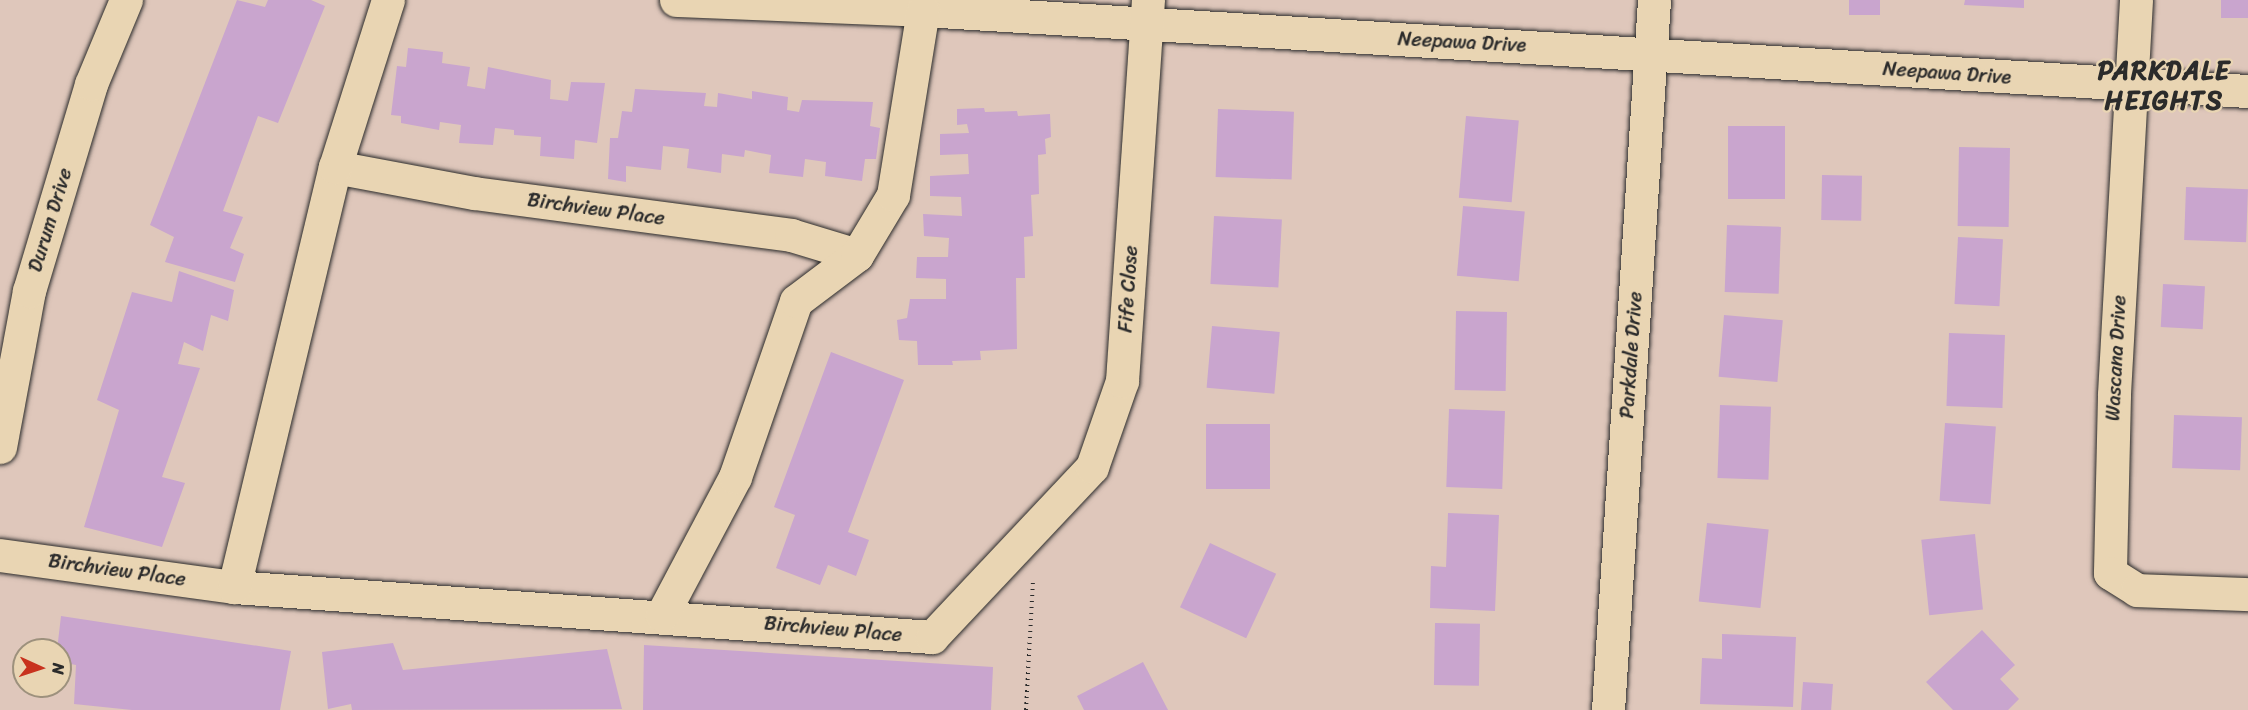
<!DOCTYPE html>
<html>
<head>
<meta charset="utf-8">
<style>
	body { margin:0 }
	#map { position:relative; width:2248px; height:710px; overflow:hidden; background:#dfc7bb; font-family:Sriracha,sans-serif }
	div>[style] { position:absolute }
	.building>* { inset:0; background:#c9a5ce; transform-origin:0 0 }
	.path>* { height:4px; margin-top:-2px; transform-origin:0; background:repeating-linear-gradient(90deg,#2b2b2b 0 1.5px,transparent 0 6px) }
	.roads { filter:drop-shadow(0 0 2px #2b2b2b) drop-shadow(0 0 2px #2b2b2b) }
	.minor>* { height:33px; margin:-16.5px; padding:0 16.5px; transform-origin:16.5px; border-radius:16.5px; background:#e9d5b3 }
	span { translate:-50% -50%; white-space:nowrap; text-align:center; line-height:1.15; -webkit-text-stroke:4.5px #e9d5b3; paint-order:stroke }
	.street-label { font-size:20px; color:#2b2b2b }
	.district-label { font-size:26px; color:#2b2b2b; font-weight:700; letter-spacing:1.5px }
	.north { position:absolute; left:12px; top:638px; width:60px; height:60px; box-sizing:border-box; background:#e9d5b3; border:2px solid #9d917d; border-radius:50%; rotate:93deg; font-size:16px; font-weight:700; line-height:24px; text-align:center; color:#2b2b2b }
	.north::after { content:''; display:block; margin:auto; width:21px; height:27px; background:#c8321e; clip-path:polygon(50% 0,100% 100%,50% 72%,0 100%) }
</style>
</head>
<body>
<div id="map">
	<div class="building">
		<i style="clip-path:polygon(237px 0,265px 7px,268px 0,311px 0,325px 6px,278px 123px,258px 116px,223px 211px,243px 217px,230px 248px,244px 254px,235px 282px,165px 262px,174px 237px,150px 225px)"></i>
		<i style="left:1849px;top:0;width:31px;height:15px"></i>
		<i style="clip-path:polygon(1965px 0,2024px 0,2024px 8px,1964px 5px)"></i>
		<i style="left:2221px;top:0;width:27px;height:18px"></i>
		<i style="clip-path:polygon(408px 48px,443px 52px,442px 63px,470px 67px,467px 86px,485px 89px,488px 67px,551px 80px,550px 99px,568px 101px,571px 82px,605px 83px,597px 143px,575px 140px,574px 159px,540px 156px,541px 137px,514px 135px,514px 130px,495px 128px,493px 145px,459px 143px,461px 125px,440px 122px,439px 130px,401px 123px,401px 116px,391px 115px,397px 66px,406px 67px)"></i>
		<i style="clip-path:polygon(635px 89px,706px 93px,704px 106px,717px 107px,718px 93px,752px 99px,752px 91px,788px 97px,787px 110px,799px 112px,802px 100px,873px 102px,870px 126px,880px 128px,876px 159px,865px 159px,862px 181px,825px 176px,826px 162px,805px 159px,803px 177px,769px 173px,771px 155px,745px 150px,744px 157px,722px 154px,721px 173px,687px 168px,689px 149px,663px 146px,661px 170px,626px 166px,626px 182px,608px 179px,610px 138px,618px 138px,622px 111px,632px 112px)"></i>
		<i style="clip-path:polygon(984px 108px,985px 112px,1017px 111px,1018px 116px,1050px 114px,1051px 137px,1045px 139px,1046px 154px,1038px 155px,1039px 194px,1031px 195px,1033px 236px,1024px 237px,1025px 278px,1016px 278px,1017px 349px,980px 351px,981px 360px,952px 361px,953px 365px,918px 365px,917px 341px,899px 340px,897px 320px,907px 318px,910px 299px,946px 299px,946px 279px,916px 278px,917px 257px,948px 257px,949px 238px,924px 236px,923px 214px,962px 216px,961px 197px,930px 196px,930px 176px,969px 174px,968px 154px,940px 155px,940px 134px,969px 133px,967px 124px,957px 125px,957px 109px)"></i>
		<i style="left:1218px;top:109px;width:76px;height:68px;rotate:2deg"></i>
		<i style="left:1466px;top:116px;width:53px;height:82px;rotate:5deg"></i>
		<i style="left:1728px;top:126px;width:57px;height:73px"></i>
		<i style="left:1959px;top:147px;width:51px;height:79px;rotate:1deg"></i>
		<i style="left:1822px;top:175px;width:40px;height:45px;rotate:1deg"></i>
		<i style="left:2186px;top:187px;width:62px;height:53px;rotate:2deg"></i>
		<i style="left:1463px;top:206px;width:62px;height:70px;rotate:5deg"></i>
		<i style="left:1214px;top:216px;width:68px;height:68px;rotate:3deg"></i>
		<i style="left:1727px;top:225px;width:54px;height:67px;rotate:2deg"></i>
		<i style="left:1958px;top:237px;width:45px;height:67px;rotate:3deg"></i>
		<i style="clip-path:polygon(179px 271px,234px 290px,228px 321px,211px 315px,203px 351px,184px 342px,178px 364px,200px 368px,162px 477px,185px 483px,162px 547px,84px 527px,119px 410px,97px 400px,132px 292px,172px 302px)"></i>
		<i style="left:2163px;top:284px;width:42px;height:43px;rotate:3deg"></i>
		<i style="left:1507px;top:312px;width:79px;height:51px;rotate:91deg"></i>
		<i style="left:1724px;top:315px;width:59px;height:62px;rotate:5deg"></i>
		<i style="left:1212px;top:326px;width:68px;height:62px;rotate:5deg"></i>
		<i style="left:1949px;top:333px;width:56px;height:73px;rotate:2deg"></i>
		<i style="clip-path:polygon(831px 352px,904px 380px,848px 532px,869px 540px,856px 576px,828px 565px,820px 585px,776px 568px,795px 515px,774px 507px)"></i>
		<i style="left:1720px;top:405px;width:51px;height:73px;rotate:2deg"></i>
		<i style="left:1449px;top:409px;width:56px;height:78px;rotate:2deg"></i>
		<i style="left:2174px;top:415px;width:68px;height:53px;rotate:2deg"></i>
		<i style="left:1945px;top:423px;width:51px;height:78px;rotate:4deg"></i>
		<i style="left:1206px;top:424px;width:64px;height:65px"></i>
		<i style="clip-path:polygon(1448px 513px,1499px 515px,1495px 611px,1430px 608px,1431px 566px,1446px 567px)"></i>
		<i style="left:1707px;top:523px;width:62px;height:79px;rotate:6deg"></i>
		<i style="left:1975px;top:534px;width:76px;height:54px;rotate:84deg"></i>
		<i style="left:1210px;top:543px;width:73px;height:71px;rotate:25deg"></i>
		<i style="clip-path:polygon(61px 616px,291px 651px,280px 710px,132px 710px,74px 704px,76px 665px,60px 662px,57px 650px)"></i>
		<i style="left:1435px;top:623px;width:45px;height:62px;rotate:1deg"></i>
		<i style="clip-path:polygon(1982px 630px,2015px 665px,2000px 679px,2019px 699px,2008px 710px,1953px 710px,1926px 682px)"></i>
		<i style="clip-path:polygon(1722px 634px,1796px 637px,1793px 707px,1700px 704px,1702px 658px,1722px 659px)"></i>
		<i style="clip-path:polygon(393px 643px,403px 670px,607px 649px,622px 709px,352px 710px,351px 704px,328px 709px,322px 652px)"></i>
		<i style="clip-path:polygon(644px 645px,993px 667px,991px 710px,643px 710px)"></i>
		<i style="clip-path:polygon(1143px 662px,1168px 710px,1084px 710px,1077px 696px)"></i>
		<i style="left:1803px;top:682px;width:30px;height:28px;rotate:4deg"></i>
	</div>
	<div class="path">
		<i style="left:1026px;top:710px;width:128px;rotate:-86.9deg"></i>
	</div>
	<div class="roads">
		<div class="minor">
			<i style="left:676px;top:0;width:247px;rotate:2.3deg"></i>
			<i style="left:923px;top:10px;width:1327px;rotate:3.5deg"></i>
			<i style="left:2136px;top:0;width:396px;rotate:93.2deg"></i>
			<i style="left:2114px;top:395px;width:178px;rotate:91.3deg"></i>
			<i style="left:2110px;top:573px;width:32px;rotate:32deg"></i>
			<i style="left:2137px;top:590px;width:111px;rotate:2.1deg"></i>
			<i style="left:335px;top:167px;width:141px;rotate:10.6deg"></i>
			<i style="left:474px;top:193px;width:320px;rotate:7.5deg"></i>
			<i style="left:791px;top:235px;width:69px;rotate:16.9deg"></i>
			<i style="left:0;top:447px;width:159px;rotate:-79.5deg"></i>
			<i style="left:29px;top:291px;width:216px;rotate:-73.3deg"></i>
			<i style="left:91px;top:84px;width:91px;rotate:-67.4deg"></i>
			<i style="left:0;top:555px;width:236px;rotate:7.8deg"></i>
			<i style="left:234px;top:587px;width:700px;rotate:4.1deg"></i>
			<i style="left:932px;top:637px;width:233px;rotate:-46.7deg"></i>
			<i style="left:1092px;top:467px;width:91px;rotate:-70.8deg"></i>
			<i style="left:1122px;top:381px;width:382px;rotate:-86.1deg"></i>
			<i style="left:234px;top:587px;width:432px;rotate:-76.5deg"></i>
			<i style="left:335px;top:167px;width:175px;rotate:-72.4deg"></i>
			<i style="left:662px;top:615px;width:156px;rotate:-62.1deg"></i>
			<i style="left:735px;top:477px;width:186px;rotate:-70.9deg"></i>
			<i style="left:796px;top:301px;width:76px;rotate:-37deg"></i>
			<i style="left:857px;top:255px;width:70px;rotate:-59deg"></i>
			<i style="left:893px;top:195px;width:187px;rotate:-80.8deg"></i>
			<i style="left:1608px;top:710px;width:711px;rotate:-86.29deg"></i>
		</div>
	</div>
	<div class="street-label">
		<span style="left:1462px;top:42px;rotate:3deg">Neepawa Drive</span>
		<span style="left:1947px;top:73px;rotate:4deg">Neepawa Drive</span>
		<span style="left:596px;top:209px;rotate:8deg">Birchview Place</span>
		<span style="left:50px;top:220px;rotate:-73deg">Durum Drive</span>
		<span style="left:1128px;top:289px;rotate:-86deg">Fife Close</span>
		<span style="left:1631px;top:355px;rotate:-86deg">Parkdale Drive</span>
		<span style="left:2116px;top:358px;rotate:-87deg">Wascana Drive</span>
		<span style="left:117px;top:570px;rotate:8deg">Birchview Place</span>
		<span style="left:833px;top:629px;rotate:5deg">Birchview Place</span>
	</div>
	<div class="district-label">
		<span style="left:2164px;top:86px">PARKDALE<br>HEIGHTS</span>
	</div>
	<div class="north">N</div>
</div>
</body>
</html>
